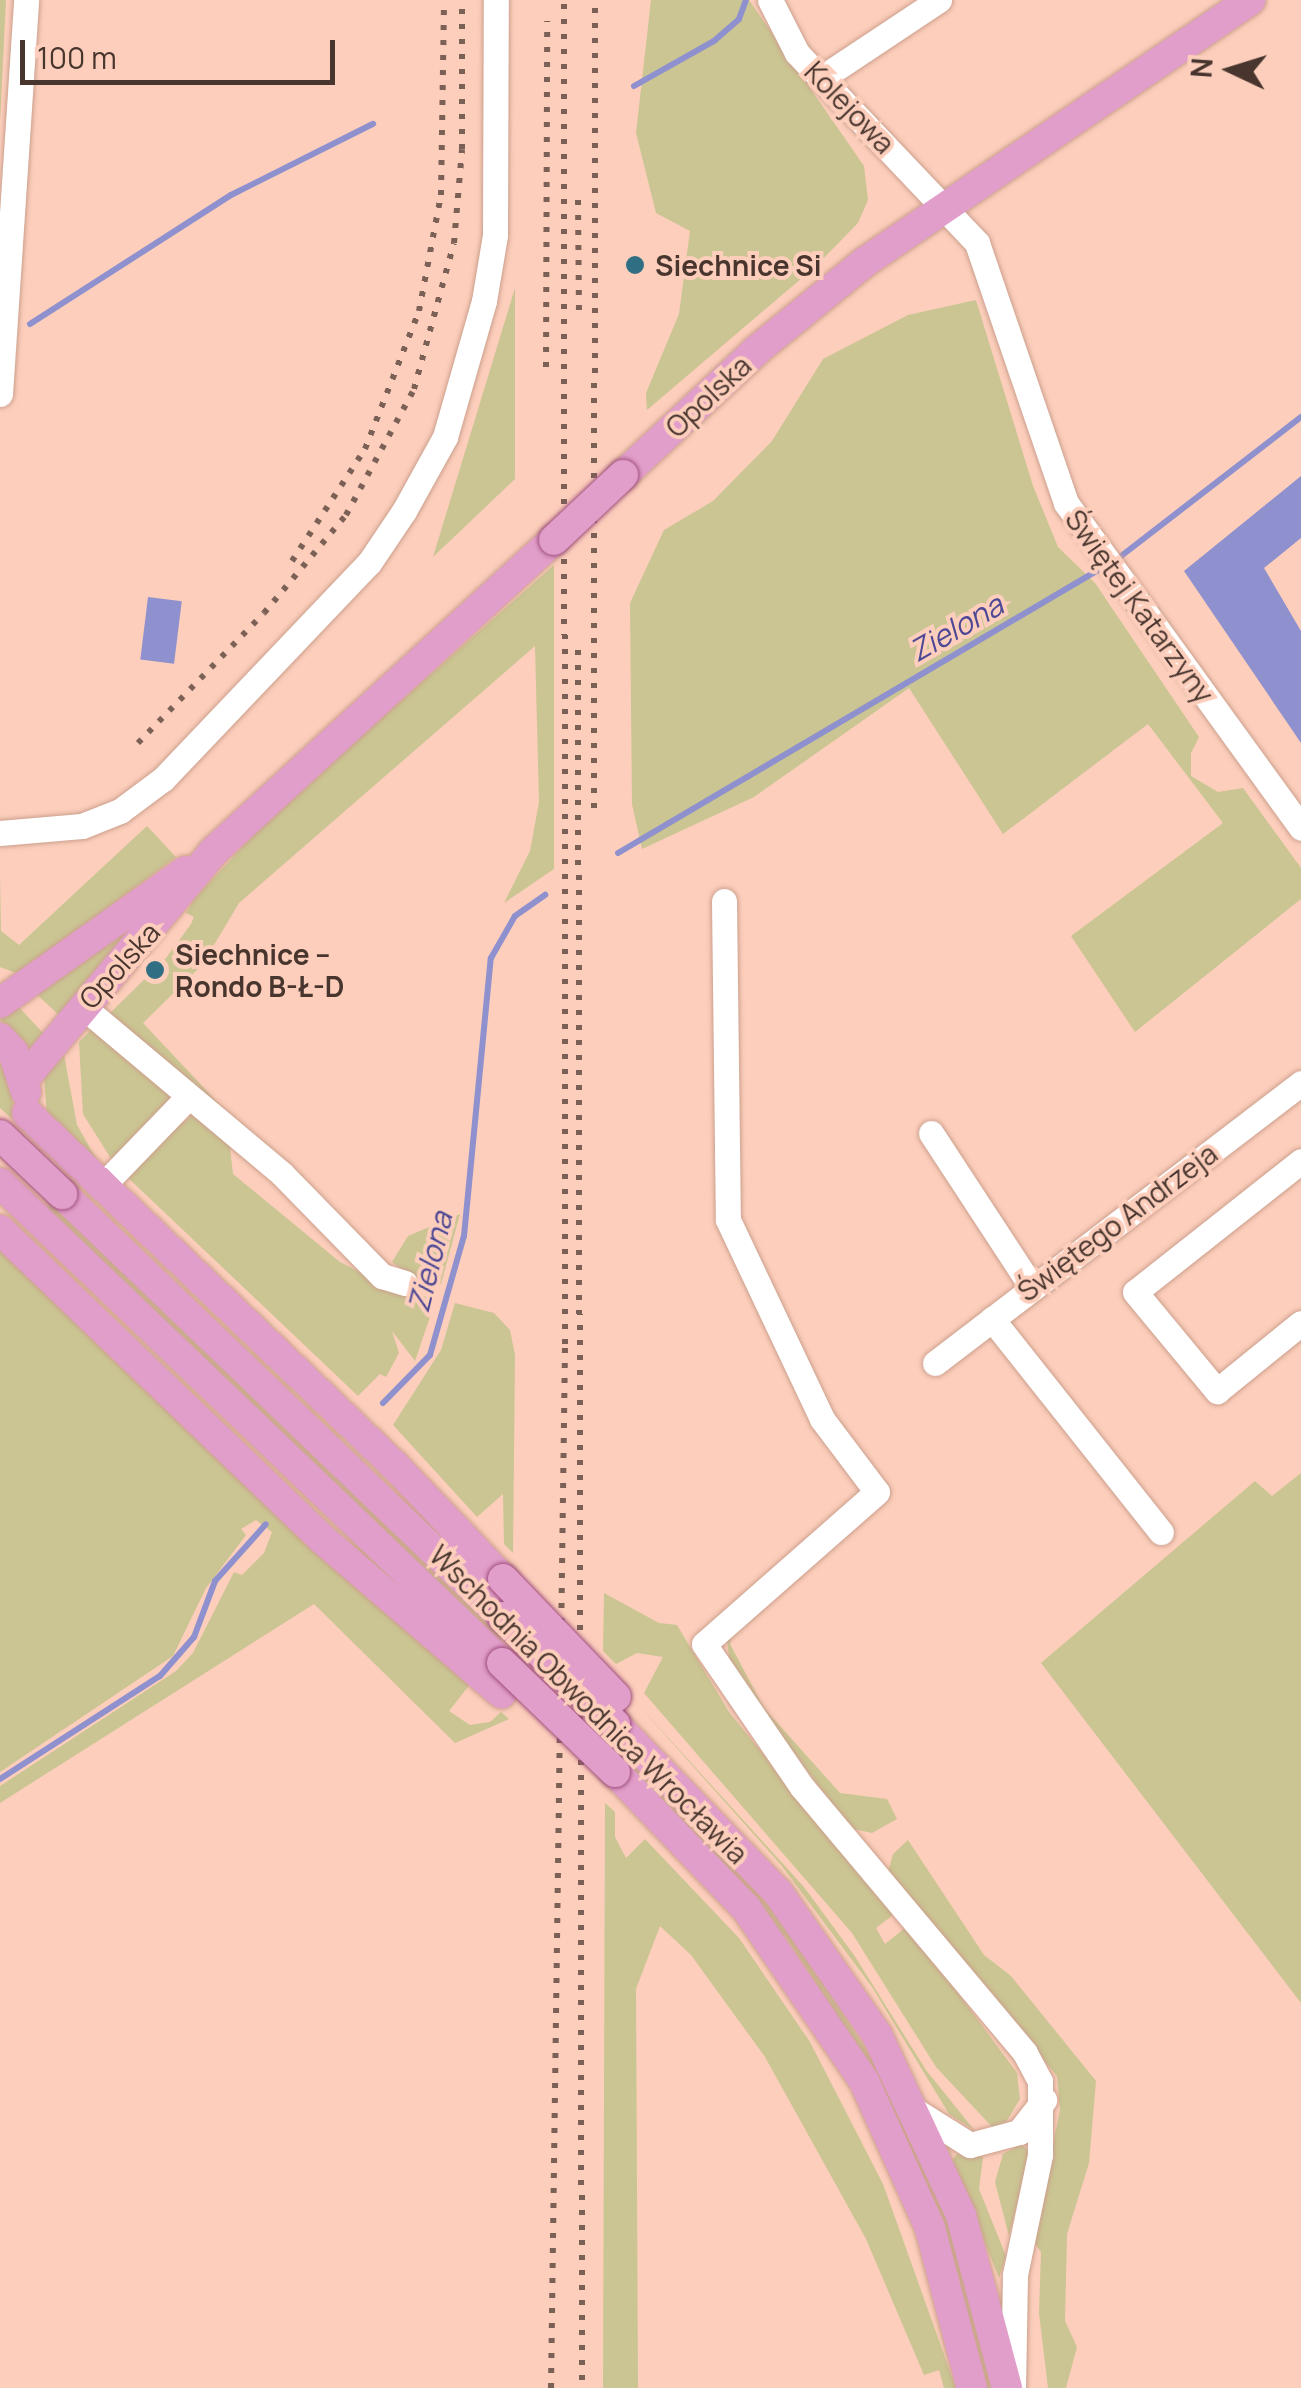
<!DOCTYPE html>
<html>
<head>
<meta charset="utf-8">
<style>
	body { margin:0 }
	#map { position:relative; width:1301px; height:2388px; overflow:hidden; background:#fccebb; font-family:Manrope,sans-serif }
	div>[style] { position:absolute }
	.green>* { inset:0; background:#cac592 }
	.water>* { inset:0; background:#8f90ce; transform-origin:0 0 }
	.stream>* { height:6px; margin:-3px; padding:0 3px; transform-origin:3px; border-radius:3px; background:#8f90ce }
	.roads { filter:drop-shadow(0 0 2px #cca08e) drop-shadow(0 0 2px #cca08e) }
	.minor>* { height:25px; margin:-12.5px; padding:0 12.5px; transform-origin:12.5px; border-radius:12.5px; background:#fff }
	.major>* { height:30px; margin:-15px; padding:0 15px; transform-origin:15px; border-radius:15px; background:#e29eca }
	.rail>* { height:6px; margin-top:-3px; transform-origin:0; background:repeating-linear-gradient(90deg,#7b6056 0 5px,transparent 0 15px) }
	.bridges { filter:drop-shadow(0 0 2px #9f4f7c) drop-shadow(0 0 2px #9f4f7c) }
	.major-bridge>* { height:30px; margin:-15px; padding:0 15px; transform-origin:15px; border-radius:15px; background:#e29eca }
	.dots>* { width:28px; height:28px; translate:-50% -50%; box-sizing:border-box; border:5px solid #fccebb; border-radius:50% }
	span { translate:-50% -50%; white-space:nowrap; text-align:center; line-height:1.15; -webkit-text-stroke:8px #fccebb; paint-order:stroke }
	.street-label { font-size:28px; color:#48352e }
	.poi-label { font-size:28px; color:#48352e; font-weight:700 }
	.left { translate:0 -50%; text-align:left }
	.water-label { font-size:30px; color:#4d4895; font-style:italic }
	.north { position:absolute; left:1181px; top:20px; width:100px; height:100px; -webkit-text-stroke:8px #fccebb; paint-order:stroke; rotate:274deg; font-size:28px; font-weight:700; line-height:40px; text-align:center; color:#48352e }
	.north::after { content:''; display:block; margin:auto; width:35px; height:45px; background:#48352e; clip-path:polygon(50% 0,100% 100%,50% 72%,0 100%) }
	.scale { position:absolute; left:20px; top:40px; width:315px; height:45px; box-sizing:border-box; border:5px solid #48352e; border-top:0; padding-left:12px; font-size:30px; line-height:35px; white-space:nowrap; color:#48352e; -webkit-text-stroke:8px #fccebb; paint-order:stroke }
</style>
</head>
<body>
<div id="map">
	<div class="green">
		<i style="clip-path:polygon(0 0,6px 0,0 122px)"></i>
		<i style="clip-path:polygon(651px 0,749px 0,864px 166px,868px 200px,858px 223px,816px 266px,647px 410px,646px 393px,679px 314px,690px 231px,656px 213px,636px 133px)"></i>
		<i style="clip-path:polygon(515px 288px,515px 479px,433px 557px)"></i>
		<i style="clip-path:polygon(976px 300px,1033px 486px,1058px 547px,1095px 583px,1199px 737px,1191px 753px,1191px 776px,1218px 792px,1243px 788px,1301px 868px,1301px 899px,1135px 1032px,1071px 936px,1223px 823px,1148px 724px,1003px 834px,909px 688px,754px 797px,642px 849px,632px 804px,630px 603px,664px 530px,713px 501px,772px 441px,823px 359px,908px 315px)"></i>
		<i style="clip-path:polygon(554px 565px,554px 869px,504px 903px,530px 851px,539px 802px,535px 646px,239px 903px,202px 965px,143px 1023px,252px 1139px,107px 1016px,166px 958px,191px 924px,194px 917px,186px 913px,195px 898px,272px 815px)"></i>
		<i style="clip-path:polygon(147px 826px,176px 857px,19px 974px,0 967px,0 876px,1px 931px,19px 945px)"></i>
		<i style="clip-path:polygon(155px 901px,59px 1015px,34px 992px)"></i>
		<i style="clip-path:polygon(17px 1005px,43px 1033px,30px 1049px,0 1020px)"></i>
		<i style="clip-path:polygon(95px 1026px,171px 1095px,172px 1103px,115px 1165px,83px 1114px,79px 1042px)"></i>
		<i style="clip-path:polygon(64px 1055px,77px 1125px,101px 1167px,47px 1115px,44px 1077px)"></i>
		<i style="clip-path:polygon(0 1059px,13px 1094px,12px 1119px,0 1108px)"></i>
		<i style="clip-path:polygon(194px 1113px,229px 1140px,233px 1174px,340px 1262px,395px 1290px,436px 1299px,415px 1361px,392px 1331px,399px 1353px,386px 1377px,380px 1374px,358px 1396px,124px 1174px)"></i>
		<i style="clip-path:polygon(52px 1204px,501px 1634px,501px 1645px,45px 1210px)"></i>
		<i style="clip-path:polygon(460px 1214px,441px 1284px,419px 1281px,392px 1262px,408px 1236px)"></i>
		<i style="clip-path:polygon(0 1247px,471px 1683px,449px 1711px,470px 1725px,490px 1722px,501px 1712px,509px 1719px,455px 1743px,314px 1604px,0 1803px,0 1786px,176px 1671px,193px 1653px,234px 1572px,242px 1575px,264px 1553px,272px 1532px,256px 1520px,241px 1529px,246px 1535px,206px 1588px,173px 1656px,0 1772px)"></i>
		<i style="clip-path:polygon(455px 1303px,494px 1313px,510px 1330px,515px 1355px,513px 1553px,504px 1544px,503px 1494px,477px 1517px,393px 1425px,441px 1350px)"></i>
		<i style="clip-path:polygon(1301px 1473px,1301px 2003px,1041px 1663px,1255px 1481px,1272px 1496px)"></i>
		<i style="clip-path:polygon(604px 1593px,659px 1623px,677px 1625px,729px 1712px,893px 1915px,876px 1928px,885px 1944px,905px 1928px,955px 1989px,1017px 2073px,1020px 2099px,1005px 2124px,995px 2130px,936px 2067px,852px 1933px,644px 1693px,663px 1657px,637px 1653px,616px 1664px,603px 1651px)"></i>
		<i style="clip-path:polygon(734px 1629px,730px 1644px,764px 1708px,840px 1793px,887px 1799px,897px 1819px,872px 1833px,849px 1828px,730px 1665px,727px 1640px)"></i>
		<i style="clip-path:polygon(634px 1700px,804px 1887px,854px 1955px,926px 2070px,975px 2131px,949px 2114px,872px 1987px,782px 1866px)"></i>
		<i style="clip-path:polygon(615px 1738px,780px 1918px,877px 2066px,951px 2229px,995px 2388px,986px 2388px,954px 2262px,850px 2035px,786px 1937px,615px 1754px)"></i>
		<i style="clip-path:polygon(605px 1803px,615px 1812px,615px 1837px,626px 1858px,645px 1839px,739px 1938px,810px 2042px,883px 2184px,956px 2388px,944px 2388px,939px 2370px,924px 2375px,866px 2239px,765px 2057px,691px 1955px,660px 1926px,636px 1989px,638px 2388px,603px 2388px)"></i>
		<i style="clip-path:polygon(908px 1840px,984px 1955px,1011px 1976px,1096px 2081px,1089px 2163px,1067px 2234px,1065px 2321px,1077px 2347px,1066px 2388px,1048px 2388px,1039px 2313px,1041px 2252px,1033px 2241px,1060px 2110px,1057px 2076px,888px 1872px,893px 1854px)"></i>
		<i style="clip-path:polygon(1021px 2144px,1030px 2152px,1009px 2236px,995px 2182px,1003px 2154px)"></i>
		<i style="clip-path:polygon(957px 2154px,983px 2157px,979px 2189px,1006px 2256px,999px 2278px,952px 2160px)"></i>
	</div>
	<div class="water">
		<i style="clip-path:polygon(1301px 476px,1301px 538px,1264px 568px,1301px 631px,1301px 743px,1184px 571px)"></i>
		<i style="left:148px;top:597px;width:34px;height:63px;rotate:7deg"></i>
	</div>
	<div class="stream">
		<i style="left:634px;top:86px;width:92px;rotate:-29.4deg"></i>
		<i style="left:714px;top:41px;width:33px;rotate:-41deg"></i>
		<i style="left:739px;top:19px;width:20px;rotate:-70deg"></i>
		<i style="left:30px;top:324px;width:239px;rotate:-32.7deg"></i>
		<i style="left:231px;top:195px;width:159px;rotate:-26.6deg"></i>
		<i style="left:1116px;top:560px;width:234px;rotate:-37.7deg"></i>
		<i style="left:618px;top:853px;width:565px;rotate:-30.51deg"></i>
		<i style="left:383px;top:1403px;width:67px;rotate:-45.6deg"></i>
		<i style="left:430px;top:1355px;width:124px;rotate:-74.1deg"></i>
		<i style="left:464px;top:1236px;width:279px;rotate:-84.5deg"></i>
		<i style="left:491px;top:958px;width:48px;rotate:-60.3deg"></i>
		<i style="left:515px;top:916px;width:37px;rotate:-35deg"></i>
		<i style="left:0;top:1779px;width:190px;rotate:-32.8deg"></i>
		<i style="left:160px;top:1676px;width:52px;rotate:-48.9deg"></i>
		<i style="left:194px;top:1637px;width:60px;rotate:-69.4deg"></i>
		<i style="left:215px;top:1581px;width:76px;rotate:-48.2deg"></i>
	</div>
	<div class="roads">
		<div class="minor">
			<i style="left:770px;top:0;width:59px;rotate:63deg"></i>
			<i style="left:797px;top:53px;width:262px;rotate:46.5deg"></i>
			<i style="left:977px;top:243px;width:275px;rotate:71.1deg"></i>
			<i style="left:1066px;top:503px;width:401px;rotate:54.1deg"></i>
			<i style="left:820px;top:79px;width:143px;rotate:-33.6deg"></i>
			<i style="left:0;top:394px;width:395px;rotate:-86.2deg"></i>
			<i style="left:0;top:833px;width:82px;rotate:-4.9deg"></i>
			<i style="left:82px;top:826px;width:41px;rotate:-21.5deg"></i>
			<i style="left:120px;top:811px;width:54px;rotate:-36.7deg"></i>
			<i style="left:163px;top:779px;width:298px;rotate:-46.4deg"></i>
			<i style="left:369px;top:563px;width:63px;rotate:-56.1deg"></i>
			<i style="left:404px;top:511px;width:85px;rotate:-61deg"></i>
			<i style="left:445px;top:437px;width:141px;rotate:-74deg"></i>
			<i style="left:484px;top:301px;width:67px;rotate:-80.5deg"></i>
			<i style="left:495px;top:235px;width:235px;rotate:-89.8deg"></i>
			<i style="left:724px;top:901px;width:319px;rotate:89.3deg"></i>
			<i style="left:728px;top:1220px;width:220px;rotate:64.7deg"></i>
			<i style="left:822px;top:1419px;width:91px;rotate:53deg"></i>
			<i style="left:877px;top:1492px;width:230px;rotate:138.7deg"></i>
			<i style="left:704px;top:1644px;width:173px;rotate:55.6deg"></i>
			<i style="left:802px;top:1787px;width:347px;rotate:50deg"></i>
			<i style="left:1025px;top:2053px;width:32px;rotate:62deg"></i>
			<i style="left:1040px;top:2081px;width:74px;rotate:90deg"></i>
			<i style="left:1040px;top:2155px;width:123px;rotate:101.8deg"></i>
			<i style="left:1015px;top:2275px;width:113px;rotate:91deg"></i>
			<i style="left:82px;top:1006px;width:261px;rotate:40deg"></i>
			<i style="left:282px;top:1174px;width:143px;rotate:45.6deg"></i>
			<i style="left:382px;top:1276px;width:24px;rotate:17deg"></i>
			<i style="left:931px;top:1133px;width:183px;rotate:56.8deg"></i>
			<i style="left:1301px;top:1161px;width:211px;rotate:141.7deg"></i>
			<i style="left:1135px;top:1292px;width:129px;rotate:50.4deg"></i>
			<i style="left:1217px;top:1391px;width:108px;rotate:-39deg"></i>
			<i style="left:103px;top:1185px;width:122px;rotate:-46deg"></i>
			<i style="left:992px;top:1319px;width:272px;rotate:51.6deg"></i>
			<i style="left:935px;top:1363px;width:461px;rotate:-37.4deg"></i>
			<i style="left:916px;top:2111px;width:64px;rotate:32.2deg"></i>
			<i style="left:970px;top:2145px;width:51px;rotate:-14.9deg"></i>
			<i style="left:1019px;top:2132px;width:41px;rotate:-52deg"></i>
		</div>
		<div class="major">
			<i style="left:623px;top:475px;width:183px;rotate:-43deg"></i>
			<i style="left:757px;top:350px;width:139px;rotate:-39.2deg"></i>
			<i style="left:865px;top:262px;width:466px;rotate:-34.2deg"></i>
			<i style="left:0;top:1003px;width:228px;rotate:-35.4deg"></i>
			<i style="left:0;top:1038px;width:19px;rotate:47deg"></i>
			<i style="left:13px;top:1052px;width:42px;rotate:72deg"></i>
			<i style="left:25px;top:1078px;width:294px;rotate:-50.2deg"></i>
			<i style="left:213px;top:852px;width:462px;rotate:-42.5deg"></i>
			<i style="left:27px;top:1113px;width:511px;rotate:43.81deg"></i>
			<i style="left:396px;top:1467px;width:155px;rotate:46.3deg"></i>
			<i style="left:0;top:1183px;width:695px;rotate:43.72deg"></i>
			<i style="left:62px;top:1194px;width:611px;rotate:43.81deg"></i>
			<i style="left:0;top:1230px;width:445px;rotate:43.8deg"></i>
			<i style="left:321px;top:1538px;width:238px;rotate:40.7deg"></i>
			<i style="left:615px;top:1724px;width:235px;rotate:46deg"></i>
			<i style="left:778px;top:1893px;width:173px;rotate:55.1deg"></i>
			<i style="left:877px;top:2035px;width:199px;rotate:65deg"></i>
			<i style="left:961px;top:2215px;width:179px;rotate:75.1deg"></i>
			<i style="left:615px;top:1772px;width:189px;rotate:46.1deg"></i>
			<i style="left:746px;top:1908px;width:209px;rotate:55.7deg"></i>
			<i style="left:864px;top:2081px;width:161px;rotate:65.8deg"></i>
			<i style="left:930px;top:2228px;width:165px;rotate:75.3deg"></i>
		</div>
	</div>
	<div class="rail">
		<i style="left:578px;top:200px;width:115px;rotate:89.5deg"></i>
		<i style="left:546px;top:367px;width:346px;rotate:-89.8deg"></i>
		<i style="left:292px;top:561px;width:134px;rotate:-56.9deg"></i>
		<i style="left:365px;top:449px;width:148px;rotate:-68.6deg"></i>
		<i style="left:419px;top:311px;width:118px;rotate:-79.3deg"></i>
		<i style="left:441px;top:195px;width:195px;rotate:-89.1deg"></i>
		<i style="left:578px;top:650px;width:1738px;rotate:89.87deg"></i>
		<i style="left:138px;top:743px;width:181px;rotate:-45.9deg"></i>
		<i style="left:264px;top:613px;width:128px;rotate:-50.1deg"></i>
		<i style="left:346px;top:515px;width:143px;rotate:-61.6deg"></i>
		<i style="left:414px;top:389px;width:151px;rotate:-74.7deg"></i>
		<i style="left:454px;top:243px;width:94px;rotate:-85.1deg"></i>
		<i style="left:462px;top:149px;width:149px;rotate:-90deg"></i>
		<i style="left:594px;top:808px;width:808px;rotate:-89.93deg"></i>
		<i style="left:551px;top:2388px;width:1044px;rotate:-89.23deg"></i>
		<i style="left:565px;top:1344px;width:1344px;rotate:-90.04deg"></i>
	</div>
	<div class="bridges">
		<div class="major-bridge">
			<i style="left:554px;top:540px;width:95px;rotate:-43.3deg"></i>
			<i style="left:0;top:1135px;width:86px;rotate:43.6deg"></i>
			<i style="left:503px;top:1579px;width:163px;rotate:46.2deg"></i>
			<i style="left:503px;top:1617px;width:155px;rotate:43.7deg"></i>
			<i style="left:502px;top:1663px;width:157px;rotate:44deg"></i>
		</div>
	</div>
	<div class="dots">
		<i style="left:635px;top:265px;background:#306e84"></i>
		<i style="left:155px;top:970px;background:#306e84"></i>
	</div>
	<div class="street-label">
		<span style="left:850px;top:107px;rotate:46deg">Kolejowa</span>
		<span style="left:708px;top:396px;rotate:-43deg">Opolska</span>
		<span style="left:1140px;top:606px;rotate:54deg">Świętej Katarzyny</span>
		<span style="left:119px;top:965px;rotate:-48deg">Opolska</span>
		<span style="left:1117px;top:1222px;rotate:-37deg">Świętego Andrzeja</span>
		<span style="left:589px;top:1704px;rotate:45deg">Wschodnia Obwodnica Wrocławia</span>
	</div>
	<div class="poi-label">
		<span class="left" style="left:655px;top:265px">Siechnice Si</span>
		<span class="left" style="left:175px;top:970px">Siechnice –<br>Rondo B-Ł-D</span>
	</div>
	<div class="water-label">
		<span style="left:956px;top:628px;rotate:-30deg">Zielona</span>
		<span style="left:430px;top:1262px;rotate:-76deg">Zielona</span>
	</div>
	<div class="north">N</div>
	<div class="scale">100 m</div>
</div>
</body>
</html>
